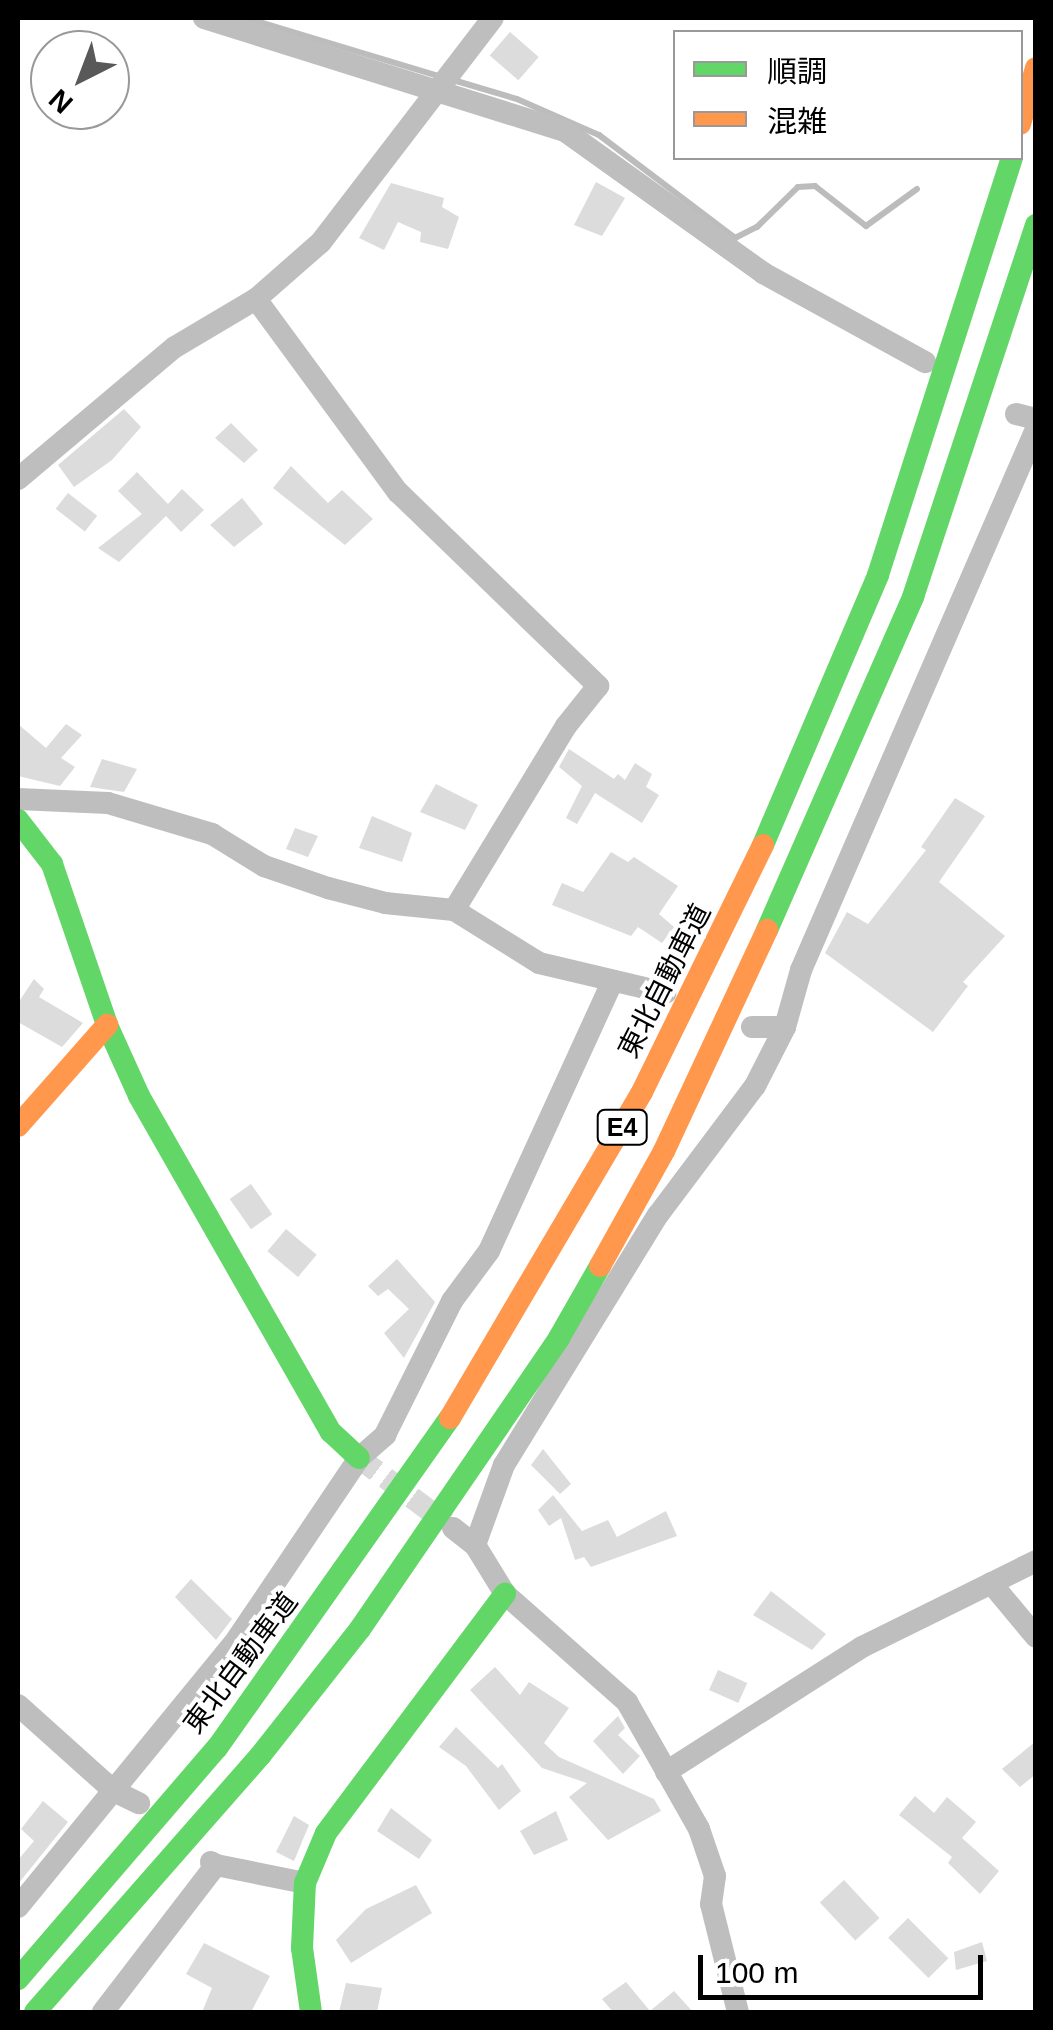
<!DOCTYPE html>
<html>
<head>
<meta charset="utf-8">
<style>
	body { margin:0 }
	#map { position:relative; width:1053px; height:2030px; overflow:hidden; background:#fff; font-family:Arial,"Noto Sans JP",sans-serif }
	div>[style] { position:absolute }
	.stream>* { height:6px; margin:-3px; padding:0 3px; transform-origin:3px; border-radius:3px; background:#bcbcbc }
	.building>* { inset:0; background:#dcdcdc; transform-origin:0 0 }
	.street-tunnel>* { height:22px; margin-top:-11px; transform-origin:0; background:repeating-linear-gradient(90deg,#d9d9d9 0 22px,transparent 0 33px) }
	.street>* { height:22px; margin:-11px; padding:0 11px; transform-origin:11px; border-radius:11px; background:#bebebe }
	.fast>* { height:22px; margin:-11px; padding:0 11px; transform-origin:11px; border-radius:11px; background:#63d668 }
	.slow>* { height:22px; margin:-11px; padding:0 11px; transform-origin:11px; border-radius:11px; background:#ff974d }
	span { translate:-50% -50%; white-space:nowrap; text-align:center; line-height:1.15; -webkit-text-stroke:8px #fff; paint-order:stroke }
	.shield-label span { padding:2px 8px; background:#fff; border:2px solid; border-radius:8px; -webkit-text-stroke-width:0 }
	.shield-label { font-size:25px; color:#000; font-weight:700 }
	.street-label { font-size:28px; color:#000 }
	.frame { position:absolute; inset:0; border:20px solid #000; pointer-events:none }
	.legend { position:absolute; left:673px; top:30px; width:350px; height:130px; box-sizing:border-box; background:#fff; border:2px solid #999; margin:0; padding:12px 18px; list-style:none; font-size:30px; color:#000 }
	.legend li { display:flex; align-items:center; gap:20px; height:50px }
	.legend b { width:50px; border:2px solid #999 }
	.north { position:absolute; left:30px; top:30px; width:100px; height:100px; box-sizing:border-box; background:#fff; border:2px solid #999; border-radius:50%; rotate:222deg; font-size:28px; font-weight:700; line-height:40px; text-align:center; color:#000 }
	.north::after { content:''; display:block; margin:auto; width:35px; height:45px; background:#595959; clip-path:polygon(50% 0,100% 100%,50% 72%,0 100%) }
	.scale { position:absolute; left:698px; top:1955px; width:285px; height:45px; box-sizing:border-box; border:5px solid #000; border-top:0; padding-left:12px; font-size:30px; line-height:35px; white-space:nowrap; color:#000; -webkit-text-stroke:8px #fff; paint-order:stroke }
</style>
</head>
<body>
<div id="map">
	<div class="stream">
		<i style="left:246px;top:18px;width:204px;rotate:16.8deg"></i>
		<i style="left:453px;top:80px;width:67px;rotate:16.5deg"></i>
		<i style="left:517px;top:99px;width:90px;rotate:23.7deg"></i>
		<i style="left:599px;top:135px;width:171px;rotate:37.1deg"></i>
		<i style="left:735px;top:238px;width:25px;rotate:-27deg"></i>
		<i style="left:757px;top:227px;width:57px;rotate:-44.3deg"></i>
		<i style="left:798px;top:187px;width:17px;rotate:-3deg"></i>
		<i style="left:815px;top:186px;width:65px;rotate:38.1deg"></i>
		<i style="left:866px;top:226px;width:63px;rotate:-36deg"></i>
	</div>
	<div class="building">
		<i style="left:510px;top:32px;width:38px;height:31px;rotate:41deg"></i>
		<i style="clip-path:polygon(596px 182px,625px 198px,602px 236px,574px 225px)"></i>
		<i style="clip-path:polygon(391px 183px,444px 198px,442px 207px,459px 217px,448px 249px,420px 242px,421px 232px,398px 222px,384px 250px,359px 238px)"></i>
		<i style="clip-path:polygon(124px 409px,141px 427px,112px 460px,74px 487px,58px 465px)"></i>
		<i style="clip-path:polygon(231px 423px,258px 450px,244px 463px,215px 438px)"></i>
		<i style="clip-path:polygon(291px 466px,328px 503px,342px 490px,373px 519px,345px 545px,273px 488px)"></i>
		<i style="clip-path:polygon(137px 472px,168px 504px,182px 489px,204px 510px,181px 532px,166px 516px,119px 562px,98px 548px,142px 514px,118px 491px)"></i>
		<i style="left:68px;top:493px;width:37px;height:20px;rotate:38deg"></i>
		<i style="clip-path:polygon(242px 498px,263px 524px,234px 547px,210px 525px)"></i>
		<i style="clip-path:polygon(18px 724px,46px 748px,66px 724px,82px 735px,61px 758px,75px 767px,60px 786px,18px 776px)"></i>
		<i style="clip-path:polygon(569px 749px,614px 779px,618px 774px,625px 780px,635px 763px,652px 774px,646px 787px,659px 795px,642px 823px,595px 793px,577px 824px,566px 818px,582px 786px,559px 767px)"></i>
		<i style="clip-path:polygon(102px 759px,137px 769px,124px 792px,90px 787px)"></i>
		<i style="clip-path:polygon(436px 784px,478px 805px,465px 830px,420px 812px)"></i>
		<i style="clip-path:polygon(955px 798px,985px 816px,939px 882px,1005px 936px,963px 982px,968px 986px,933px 1032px,825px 953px,847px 912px,868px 924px,926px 850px,921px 847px)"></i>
		<i style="clip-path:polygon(372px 816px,412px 833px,402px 862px,359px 848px)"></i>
		<i style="clip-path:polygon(295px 828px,318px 836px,308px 857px,286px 849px)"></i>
		<i style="clip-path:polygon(611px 852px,628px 862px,634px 857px,678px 886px,659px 914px,674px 927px,662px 943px,638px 927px,631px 936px,552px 905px,562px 883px,583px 892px)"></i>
		<i style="clip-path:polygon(34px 979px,44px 989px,39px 997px,83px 1023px,62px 1047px,18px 1022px,18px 1003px)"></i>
		<i style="left:251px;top:1184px;width:37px;height:26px;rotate:55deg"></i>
		<i style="left:286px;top:1229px;width:40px;height:29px;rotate:40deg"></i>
		<i style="clip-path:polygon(397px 1259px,435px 1302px,404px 1358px,384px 1333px,409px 1309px,388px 1289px,378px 1296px,368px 1286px)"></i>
		<i style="clip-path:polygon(543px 1449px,571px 1484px,560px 1494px,531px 1465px)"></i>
		<i style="clip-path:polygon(553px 1495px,582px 1531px,608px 1520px,617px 1537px,666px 1511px,677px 1536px,591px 1567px,584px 1557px,575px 1560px,561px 1518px,549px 1526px,538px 1510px)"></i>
		<i style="clip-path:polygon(191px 1579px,232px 1619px,216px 1640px,175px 1597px)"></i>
		<i style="clip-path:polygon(771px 1591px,826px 1634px,812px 1650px,753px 1615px)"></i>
		<i style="clip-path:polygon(495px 1667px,520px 1695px,529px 1682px,569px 1708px,544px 1743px,559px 1757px,654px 1799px,661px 1811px,608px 1840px,569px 1797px,587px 1783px,542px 1768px,470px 1690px)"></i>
		<i style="left:718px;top:1670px;width:32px;height:22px;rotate:24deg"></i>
		<i style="clip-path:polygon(618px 1716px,625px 1728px,618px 1735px,640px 1756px,623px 1774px,593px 1741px)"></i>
		<i style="clip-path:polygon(456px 1727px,498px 1768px,502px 1764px,521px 1791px,499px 1810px,466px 1766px,439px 1747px)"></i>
		<i style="clip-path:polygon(1036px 1741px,1036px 1774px,1020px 1787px,1002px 1769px)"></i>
		<i style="clip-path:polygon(915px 1796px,934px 1813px,947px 1797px,976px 1822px,962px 1838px,999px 1871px,980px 1894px,948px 1863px,952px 1857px,899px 1815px)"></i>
		<i style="clip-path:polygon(43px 1801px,68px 1822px,18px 1884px,18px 1860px,34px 1841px,21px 1829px)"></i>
		<i style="clip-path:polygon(391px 1808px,432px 1840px,419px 1859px,377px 1831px)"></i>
		<i style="clip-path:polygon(556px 1811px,568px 1840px,534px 1855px,520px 1831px)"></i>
		<i style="clip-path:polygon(294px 1816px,309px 1825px,294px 1861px,276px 1852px)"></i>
		<i style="left:844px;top:1880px;width:52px;height:33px;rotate:47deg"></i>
		<i style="clip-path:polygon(416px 1885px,432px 1913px,351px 1963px,336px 1940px,366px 1909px)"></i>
		<i style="left:908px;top:1918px;width:57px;height:28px;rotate:45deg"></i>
		<i style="clip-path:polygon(982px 1942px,987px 1961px,956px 1970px,954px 1952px)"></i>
		<i style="clip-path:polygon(204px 1943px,270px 1976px,251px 2012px,202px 2012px,212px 1988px,186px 1974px)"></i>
		<i style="clip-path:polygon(626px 1982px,650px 2011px,674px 1991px,693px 2012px,613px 2012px,602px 1999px)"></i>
		<i style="clip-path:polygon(346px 1983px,382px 1988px,377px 2012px,339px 2012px)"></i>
	</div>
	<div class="street-tunnel">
		<i style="left:359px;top:1458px;width:109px;rotate:36.8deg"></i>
	</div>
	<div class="street">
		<i style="left:204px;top:18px;width:378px;rotate:17.4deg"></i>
		<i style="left:565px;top:131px;width:244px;rotate:35.6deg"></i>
		<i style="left:763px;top:273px;width:185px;rotate:28.8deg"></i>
		<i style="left:256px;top:299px;width:240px;rotate:53.7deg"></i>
		<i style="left:398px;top:492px;width:279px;rotate:44.1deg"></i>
		<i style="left:598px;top:686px;width:51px;rotate:128.7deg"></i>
		<i style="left:566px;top:726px;width:215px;rotate:121.3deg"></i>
		<i style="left:1016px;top:414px;width:21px;rotate:14deg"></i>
		<i style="left:18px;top:479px;width:205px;rotate:-40.1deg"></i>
		<i style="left:175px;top:347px;width:94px;rotate:-30.7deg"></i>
		<i style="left:256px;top:299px;width:86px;rotate:-41.2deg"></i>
		<i style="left:321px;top:242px;width:282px;rotate:-52.5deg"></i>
		<i style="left:18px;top:799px;width:90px;rotate:2.5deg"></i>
		<i style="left:108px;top:803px;width:109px;rotate:16.6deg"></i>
		<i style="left:212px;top:834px;width:61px;rotate:31.6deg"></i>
		<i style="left:264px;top:866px;width:68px;rotate:19deg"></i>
		<i style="left:328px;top:888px;width:59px;rotate:14.7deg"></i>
		<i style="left:385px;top:903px;width:69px;rotate:5.8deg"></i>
		<i style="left:454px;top:910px;width:100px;rotate:31.9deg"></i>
		<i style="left:539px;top:963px;width:130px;rotate:13.3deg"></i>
		<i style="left:752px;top:1027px;width:33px"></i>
		<i style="left:453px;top:1528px;width:28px;rotate:38deg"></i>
		<i style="left:475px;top:1545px;width:57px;rotate:58.5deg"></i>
		<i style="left:505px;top:1594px;width:163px;rotate:41.5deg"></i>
		<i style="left:627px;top:1702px;width:146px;rotate:60.4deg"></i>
		<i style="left:699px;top:1829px;width:50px;rotate:71.2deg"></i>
		<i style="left:715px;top:1876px;width:28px;rotate:98deg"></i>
		<i style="left:711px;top:1904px;width:111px;rotate:76deg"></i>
		<i style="left:475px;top:1545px;width:85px;rotate:-70.1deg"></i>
		<i style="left:504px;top:1465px;width:294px;rotate:-58.4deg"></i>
		<i style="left:658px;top:1215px;width:161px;rotate:-53.1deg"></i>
		<i style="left:755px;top:1086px;width:66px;rotate:-63deg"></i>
		<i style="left:785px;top:1027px;width:59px;rotate:-74.3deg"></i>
		<i style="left:801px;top:970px;width:590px;rotate:-66.52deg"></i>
		<i style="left:991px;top:1583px;width:70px;rotate:50.2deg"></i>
		<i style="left:18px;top:1705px;width:129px;rotate:41.9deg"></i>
		<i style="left:114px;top:1791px;width:28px;rotate:26deg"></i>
		<i style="left:666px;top:1772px;width:232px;rotate:-32.5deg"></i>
		<i style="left:862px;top:1647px;width:194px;rotate:-26.3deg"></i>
		<i style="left:216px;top:1865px;width:91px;rotate:11.4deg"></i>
		<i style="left:18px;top:1907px;width:346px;rotate:-50.7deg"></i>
		<i style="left:237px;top:1639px;width:218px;rotate:-56deg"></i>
		<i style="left:359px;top:1458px;width:35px;rotate:-41deg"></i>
		<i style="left:385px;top:1435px;width:150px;rotate:-63.4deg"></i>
		<i style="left:452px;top:1301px;width:62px;rotate:-53.5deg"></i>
		<i style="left:489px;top:1251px;width:293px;rotate:-65.4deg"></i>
		<i style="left:103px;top:2012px;width:185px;rotate:-52.5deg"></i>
		<i style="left:216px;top:1865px;width:6px;rotate:-149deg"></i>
	</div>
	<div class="fast">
		<i style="left:18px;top:820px;width:56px;rotate:52.3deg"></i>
		<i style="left:52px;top:864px;width:170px;rotate:71.1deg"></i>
		<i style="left:107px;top:1025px;width:78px;rotate:65.7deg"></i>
		<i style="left:139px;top:1096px;width:387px;rotate:60.3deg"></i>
		<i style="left:331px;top:1432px;width:38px;rotate:43deg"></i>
		<i style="left:763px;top:845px;width:293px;rotate:-66.9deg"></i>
		<i style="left:878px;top:575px;width:438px;rotate:-72.2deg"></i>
		<i style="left:767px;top:930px;width:364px;rotate:-66.3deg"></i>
		<i style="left:913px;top:597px;width:392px;rotate:-71.7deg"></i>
		<i style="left:18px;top:1979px;width:305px;rotate:-49.3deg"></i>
		<i style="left:217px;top:1748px;width:404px;rotate:-54.8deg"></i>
		<i style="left:35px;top:2012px;width:341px;rotate:-48.7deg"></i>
		<i style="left:260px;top:1756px;width:162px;rotate:-51.8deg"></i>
		<i style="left:360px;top:1629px;width:353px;rotate:-55.6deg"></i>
		<i style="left:559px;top:1338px;width:83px;rotate:-60.3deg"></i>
		<i style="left:311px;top:2012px;width:65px;rotate:-98deg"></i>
		<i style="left:302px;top:1948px;width:65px;rotate:-87.4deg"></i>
		<i style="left:305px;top:1883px;width:54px;rotate:-67.2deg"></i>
		<i style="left:326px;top:1833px;width:299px;rotate:-53.2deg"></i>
	</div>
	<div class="slow">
		<i style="left:1020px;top:124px;width:58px;rotate:-74.1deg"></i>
		<i style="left:18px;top:1126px;width:135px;rotate:-48.6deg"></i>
		<i style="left:600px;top:1266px;width:132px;rotate:-60.9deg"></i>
		<i style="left:664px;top:1151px;width:244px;rotate:-65deg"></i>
		<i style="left:450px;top:1418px;width:378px;rotate:-59.5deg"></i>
		<i style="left:642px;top:1092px;width:275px;rotate:-63.9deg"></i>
	</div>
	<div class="shield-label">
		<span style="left:622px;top:1127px">E4</span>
	</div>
	<div class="street-label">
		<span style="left:665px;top:981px;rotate:-63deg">東北自動車道</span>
		<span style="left:241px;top:1663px;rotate:-53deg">東北自動車道</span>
	</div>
	<div class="frame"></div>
	<ul class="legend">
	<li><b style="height:12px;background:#63d668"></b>順調</li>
	<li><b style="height:12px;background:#ff974d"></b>混雑</li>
	</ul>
	<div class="north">N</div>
	<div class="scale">100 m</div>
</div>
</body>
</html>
